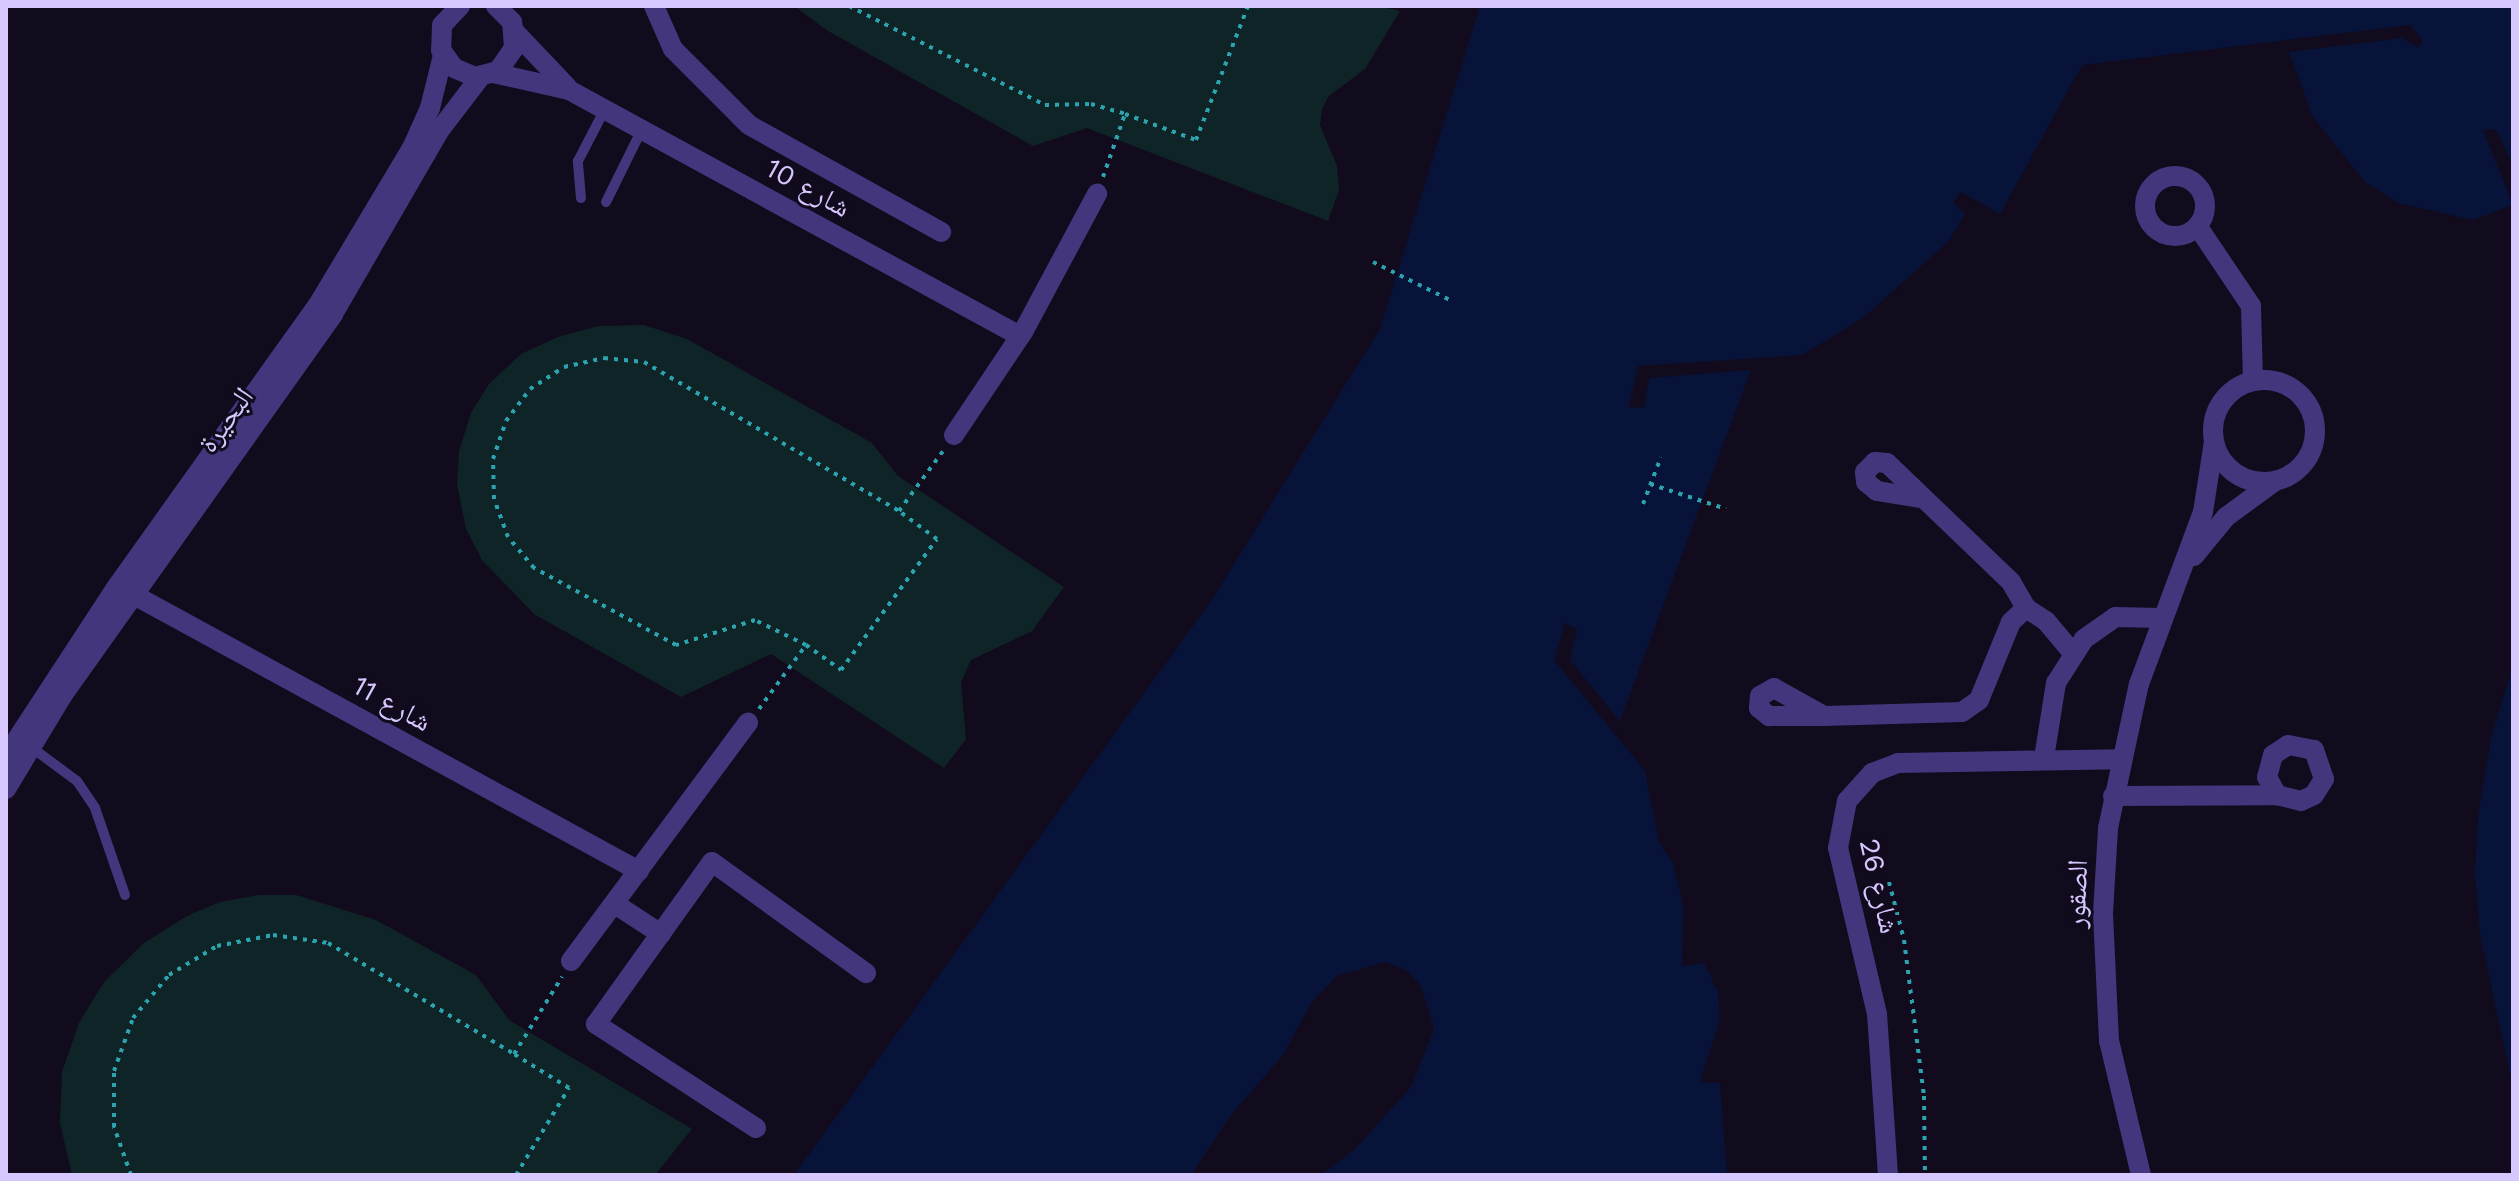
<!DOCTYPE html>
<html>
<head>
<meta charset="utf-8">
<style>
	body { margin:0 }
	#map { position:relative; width:2519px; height:1181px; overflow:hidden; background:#110b1d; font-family:"Work Sans","Noto Naskh Arabic",sans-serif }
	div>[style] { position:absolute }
	.green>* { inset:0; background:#0f2427 }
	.water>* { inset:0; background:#081339 }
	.path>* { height:4px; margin-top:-2px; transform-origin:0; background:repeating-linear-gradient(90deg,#2ca4af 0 4px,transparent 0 10px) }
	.service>* { height:10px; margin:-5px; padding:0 5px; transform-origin:5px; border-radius:5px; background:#43367d }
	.minor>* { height:20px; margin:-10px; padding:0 10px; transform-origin:10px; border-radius:10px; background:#43367d }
	.minor>.ring { margin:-10px; padding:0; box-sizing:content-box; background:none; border:20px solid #43367d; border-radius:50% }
	span { translate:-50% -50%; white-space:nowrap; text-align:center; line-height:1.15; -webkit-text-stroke:6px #110b1d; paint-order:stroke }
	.street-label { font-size:28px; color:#d6c8ff }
	.frame { position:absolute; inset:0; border:8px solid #d6c8ff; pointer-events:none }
</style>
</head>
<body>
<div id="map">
	<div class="green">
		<i style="clip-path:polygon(794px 6px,1377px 6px,1400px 11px,1365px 69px,1329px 96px,1322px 109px,1320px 125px,1337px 166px,1339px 190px,1328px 221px,1087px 128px,1033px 146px,828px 31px)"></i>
		<i style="clip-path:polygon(644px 325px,687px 339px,872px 443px,898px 476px,1064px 587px,1032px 631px,971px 660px,961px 682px,966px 739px,944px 768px,771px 654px,681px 697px,534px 614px,482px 560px,466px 529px,457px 484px,459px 451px,471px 413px,489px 384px,521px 354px,558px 337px,598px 326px)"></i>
		<i style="clip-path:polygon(259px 895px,296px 895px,376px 920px,476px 975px,509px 1020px,692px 1129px,655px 1175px,72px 1175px,60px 1123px,62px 1072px,79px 1023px,104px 982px,144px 943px,187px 916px,220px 902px)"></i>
	</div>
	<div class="water">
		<i style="clip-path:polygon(1480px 6px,2513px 6px,2513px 165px,2496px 129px,2483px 130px,2513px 205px,2473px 220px,2398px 203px,2365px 182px,2313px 117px,2289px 52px,2402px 38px,2418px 48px,2423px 41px,2410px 25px,2082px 65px,2000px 214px,1961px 192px,1953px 203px,1965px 214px,1949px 241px,1863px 318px,1802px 355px,1638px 366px,1628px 407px,1644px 408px,1649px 378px,1751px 370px,1620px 721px,1570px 660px,1577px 629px,1565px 623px,1554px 660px,1645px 771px,1659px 842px,1673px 863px,1683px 905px,1682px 966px,1704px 963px,1718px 992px,1720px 1019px,1700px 1082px,1720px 1083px,1727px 1175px,1321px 1175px,1355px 1149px,1411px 1087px,1434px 1029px,1421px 986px,1406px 970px,1385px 962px,1337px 976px,1312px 1002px,1283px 1055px,1231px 1115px,1191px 1175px,794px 1175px,1211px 601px,1380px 329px)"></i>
		<i style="clip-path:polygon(2513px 665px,2513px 1088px,2480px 934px,2475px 874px,2478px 818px,2491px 738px)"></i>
	</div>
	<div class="path">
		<i style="left:849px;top:6px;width:220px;rotate:26.8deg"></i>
		<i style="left:1045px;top:105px;width:46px;rotate:-1.2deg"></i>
		<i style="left:1091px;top:104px;width:35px;rotate:16deg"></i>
		<i style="left:1103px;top:177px;width:67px;rotate:-70.8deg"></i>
		<i style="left:1125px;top:114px;width:76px;rotate:20.1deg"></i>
		<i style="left:1196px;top:140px;width:144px;rotate:-68.8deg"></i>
		<i style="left:1373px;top:262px;width:88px;rotate:26.3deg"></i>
		<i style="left:1650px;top:484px;width:80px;rotate:18.2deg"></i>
		<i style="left:1643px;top:504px;width:50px;rotate:-69deg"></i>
		<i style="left:806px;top:645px;width:57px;rotate:-153.9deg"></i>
		<i style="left:755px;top:620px;width:83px;rotate:162.4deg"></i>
		<i style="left:676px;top:645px;width:162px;rotate:-151.5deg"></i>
		<i style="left:534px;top:568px;width:40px;rotate:-130deg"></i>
		<i style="left:508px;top:537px;width:40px;rotate:-110.2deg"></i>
		<i style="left:494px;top:499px;width:40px;rotate:-91.4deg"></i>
		<i style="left:493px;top:459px;width:40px;rotate:-71.1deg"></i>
		<i style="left:506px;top:421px;width:40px;rotate:-53deg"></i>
		<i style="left:530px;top:389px;width:40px;rotate:-32.9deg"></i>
		<i style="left:564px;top:367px;width:41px;rotate:-12.7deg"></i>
		<i style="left:604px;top:358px;width:40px;rotate:5.7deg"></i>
		<i style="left:644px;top:362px;width:295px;rotate:30.3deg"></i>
		<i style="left:759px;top:709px;width:79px;rotate:-53.7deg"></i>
		<i style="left:806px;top:645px;width:43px;rotate:35.5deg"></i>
		<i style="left:841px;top:670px;width:162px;rotate:-53.8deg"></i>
		<i style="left:937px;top:539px;width:47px;rotate:-143.6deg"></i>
		<i style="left:899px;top:511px;width:74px;rotate:-53.7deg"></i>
		<i style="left:1889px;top:882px;width:60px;rotate:75.5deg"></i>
		<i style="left:1904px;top:940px;width:157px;rotate:82.7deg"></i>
		<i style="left:1924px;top:1096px;width:79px;rotate:89.3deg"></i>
		<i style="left:131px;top:1175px;width:51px;rotate:-109.5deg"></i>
		<i style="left:114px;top:1127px;width:56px;rotate:-90deg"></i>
		<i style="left:114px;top:1071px;width:56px;rotate:-70.3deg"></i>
		<i style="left:133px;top:1018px;width:56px;rotate:-50.1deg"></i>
		<i style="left:169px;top:975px;width:56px;rotate:-31.1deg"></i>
		<i style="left:217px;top:946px;width:57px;rotate:-11.1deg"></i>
		<i style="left:273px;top:935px;width:56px;rotate:8.3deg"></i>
		<i style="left:328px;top:943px;width:217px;rotate:30.8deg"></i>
		<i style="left:516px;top:1175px;width:102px;rotate:-58.7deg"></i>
		<i style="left:569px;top:1088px;width:65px;rotate:-148.3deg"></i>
		<i style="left:514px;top:1054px;width:91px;rotate:-58.1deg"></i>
	</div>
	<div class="service">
		<i style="left:581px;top:198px;width:37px;rotate:-95deg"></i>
		<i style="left:578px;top:161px;width:59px;rotate:-62.6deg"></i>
		<i style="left:606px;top:202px;width:81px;rotate:-63.7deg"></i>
		<i style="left:31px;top:747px;width:57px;rotate:36.5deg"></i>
		<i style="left:77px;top:781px;width:32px;rotate:56deg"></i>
		<i style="left:95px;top:808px;width:92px;rotate:71deg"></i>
	</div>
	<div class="minor">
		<i style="left:460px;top:6px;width:26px;rotate:133deg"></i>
		<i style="left:442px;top:25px;width:25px;rotate:92deg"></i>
		<i style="left:441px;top:50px;width:22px;rotate:54deg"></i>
		<i style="left:454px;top:68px;width:23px;rotate:23deg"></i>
		<i style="left:475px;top:77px;width:24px;rotate:-15deg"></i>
		<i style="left:498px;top:71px;width:28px;rotate:-55deg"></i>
		<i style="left:514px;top:48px;width:26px;rotate:-94deg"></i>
		<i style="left:512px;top:22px;width:23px;rotate:-135deg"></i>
		<i style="left:654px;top:6px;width:47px;rotate:66.2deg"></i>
		<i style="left:673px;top:49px;width:107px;rotate:45deg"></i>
		<i style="left:749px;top:125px;width:220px;rotate:29.1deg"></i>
		<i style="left:515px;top:32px;width:76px;rotate:46.6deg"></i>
		<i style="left:493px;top:73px;width:78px;rotate:12.6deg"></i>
		<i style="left:569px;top:90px;width:514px;rotate:28.61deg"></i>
		<i class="ring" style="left:2145px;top:176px;width:40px;height:40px"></i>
		<i style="left:2198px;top:227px;width:95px;rotate:56.1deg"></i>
		<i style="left:2251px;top:306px;width:75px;rotate:88.5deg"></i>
		<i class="ring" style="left:2213px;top:380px;width:82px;height:82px"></i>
		<i style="left:954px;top:435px;width:124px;rotate:-56.2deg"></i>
		<i style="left:1023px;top:332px;width:157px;rotate:-61.8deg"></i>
		<i style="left:1920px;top:498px;width:44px;rotate:-170.8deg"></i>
		<i style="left:1877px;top:491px;width:14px;rotate:-141deg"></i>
		<i style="left:1866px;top:482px;width:10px;rotate:-96deg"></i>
		<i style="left:1865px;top:472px;width:14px;rotate:-45deg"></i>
		<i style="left:1875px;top:462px;width:12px;rotate:5deg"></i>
		<i style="left:1887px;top:463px;width:172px;rotate:43.8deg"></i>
		<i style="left:2011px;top:582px;width:30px;rotate:60deg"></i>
		<i style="left:2194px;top:556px;width:50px;rotate:-50.6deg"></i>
		<i style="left:2226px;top:517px;width:61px;rotate:-36.3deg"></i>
		<i style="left:123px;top:589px;width:588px;rotate:28.66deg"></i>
		<i style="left:1824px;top:716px;width:57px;rotate:-150.8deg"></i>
		<i style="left:1774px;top:688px;width:16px;rotate:150deg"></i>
		<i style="left:1760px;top:696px;width:12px;rotate:95deg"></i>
		<i style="left:1759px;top:708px;width:13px;rotate:39deg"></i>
		<i style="left:1769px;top:716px;width:55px"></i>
		<i style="left:1824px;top:716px;width:138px;rotate:-1.7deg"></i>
		<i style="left:1962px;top:712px;width:21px;rotate:-35deg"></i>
		<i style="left:1979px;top:700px;width:84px;rotate:-67.7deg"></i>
		<i style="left:2011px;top:622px;width:21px;rotate:-43deg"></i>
		<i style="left:2026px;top:608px;width:24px;rotate:33deg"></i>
		<i style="left:2046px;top:621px;width:40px;rotate:50deg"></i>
		<i style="left:6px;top:756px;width:204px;rotate:-56.8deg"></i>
		<i style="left:118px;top:585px;width:344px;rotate:-54.5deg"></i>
		<i style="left:318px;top:305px;width:183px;rotate:-59.1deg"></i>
		<i style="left:412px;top:148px;width:44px;rotate:-65.8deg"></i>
		<i style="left:430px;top:108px;width:55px;rotate:-76.2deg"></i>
		<i style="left:2044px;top:758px;width:76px;rotate:-80.9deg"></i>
		<i style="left:2056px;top:683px;width:52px;rotate:-57.5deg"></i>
		<i style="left:2084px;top:639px;width:38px;rotate:-35deg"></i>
		<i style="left:2115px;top:617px;width:46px;rotate:1.2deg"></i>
		<i style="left:6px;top:789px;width:109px;rotate:-58.9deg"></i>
		<i style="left:62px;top:696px;width:468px;rotate:-54.6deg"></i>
		<i style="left:333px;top:314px;width:211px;rotate:-59.9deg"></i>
		<i style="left:439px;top:131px;width:69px;rotate:-52.6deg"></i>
		<i style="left:2113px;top:796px;width:164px;rotate:-0.3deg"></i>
		<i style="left:2277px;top:795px;width:25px;rotate:14deg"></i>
		<i style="left:2301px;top:801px;width:14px;rotate:-25deg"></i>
		<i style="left:2314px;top:795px;width:19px;rotate:-58deg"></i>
		<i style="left:2324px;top:779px;width:31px;rotate:-109deg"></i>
		<i style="left:2314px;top:750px;width:26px;rotate:-169deg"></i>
		<i style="left:2288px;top:745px;width:18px;rotate:146deg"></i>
		<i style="left:2273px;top:755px;width:23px;rotate:105deg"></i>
		<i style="left:2267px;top:777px;width:21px;rotate:61deg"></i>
		<i style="left:615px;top:904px;width:55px;rotate:33.1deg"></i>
		<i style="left:571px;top:961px;width:297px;rotate:-53.4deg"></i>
		<i style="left:756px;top:1128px;width:191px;rotate:-147deg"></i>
		<i style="left:596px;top:1024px;width:199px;rotate:-54.4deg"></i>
		<i style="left:712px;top:862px;width:190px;rotate:35.8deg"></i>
		<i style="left:1888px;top:1175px;width:161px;rotate:-93.9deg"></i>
		<i style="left:1877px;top:1014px;width:171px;rotate:-103.2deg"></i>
		<i style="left:1838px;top:848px;width:48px;rotate:-79.2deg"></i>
		<i style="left:1847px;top:801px;width:38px;rotate:-48deg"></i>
		<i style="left:1872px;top:773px;width:28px;rotate:-21deg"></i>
		<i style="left:1898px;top:763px;width:221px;rotate:-1deg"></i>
		<i style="left:2141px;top:1175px;width:138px;rotate:-103.4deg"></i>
		<i style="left:2109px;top:1041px;width:128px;rotate:-92.7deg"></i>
		<i style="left:2103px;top:913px;width:85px;rotate:-86.6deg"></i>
		<i style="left:2108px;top:828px;width:147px;rotate:-77.9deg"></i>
		<i style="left:2139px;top:684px;width:184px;rotate:-69.6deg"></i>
		<i style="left:2203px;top:512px;width:71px;rotate:-81.1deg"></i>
	</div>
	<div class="street-label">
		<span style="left:808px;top:188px;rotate:29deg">شارع 10</span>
		<span style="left:226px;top:420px;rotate:-54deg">البحيرة</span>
		<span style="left:392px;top:704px;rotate:29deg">شارع 11</span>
		<span style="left:1879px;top:886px;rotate:77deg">شارع 26</span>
		<span style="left:2077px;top:894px;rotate:-88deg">الصقور</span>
	</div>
	<div class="frame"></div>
</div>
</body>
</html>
